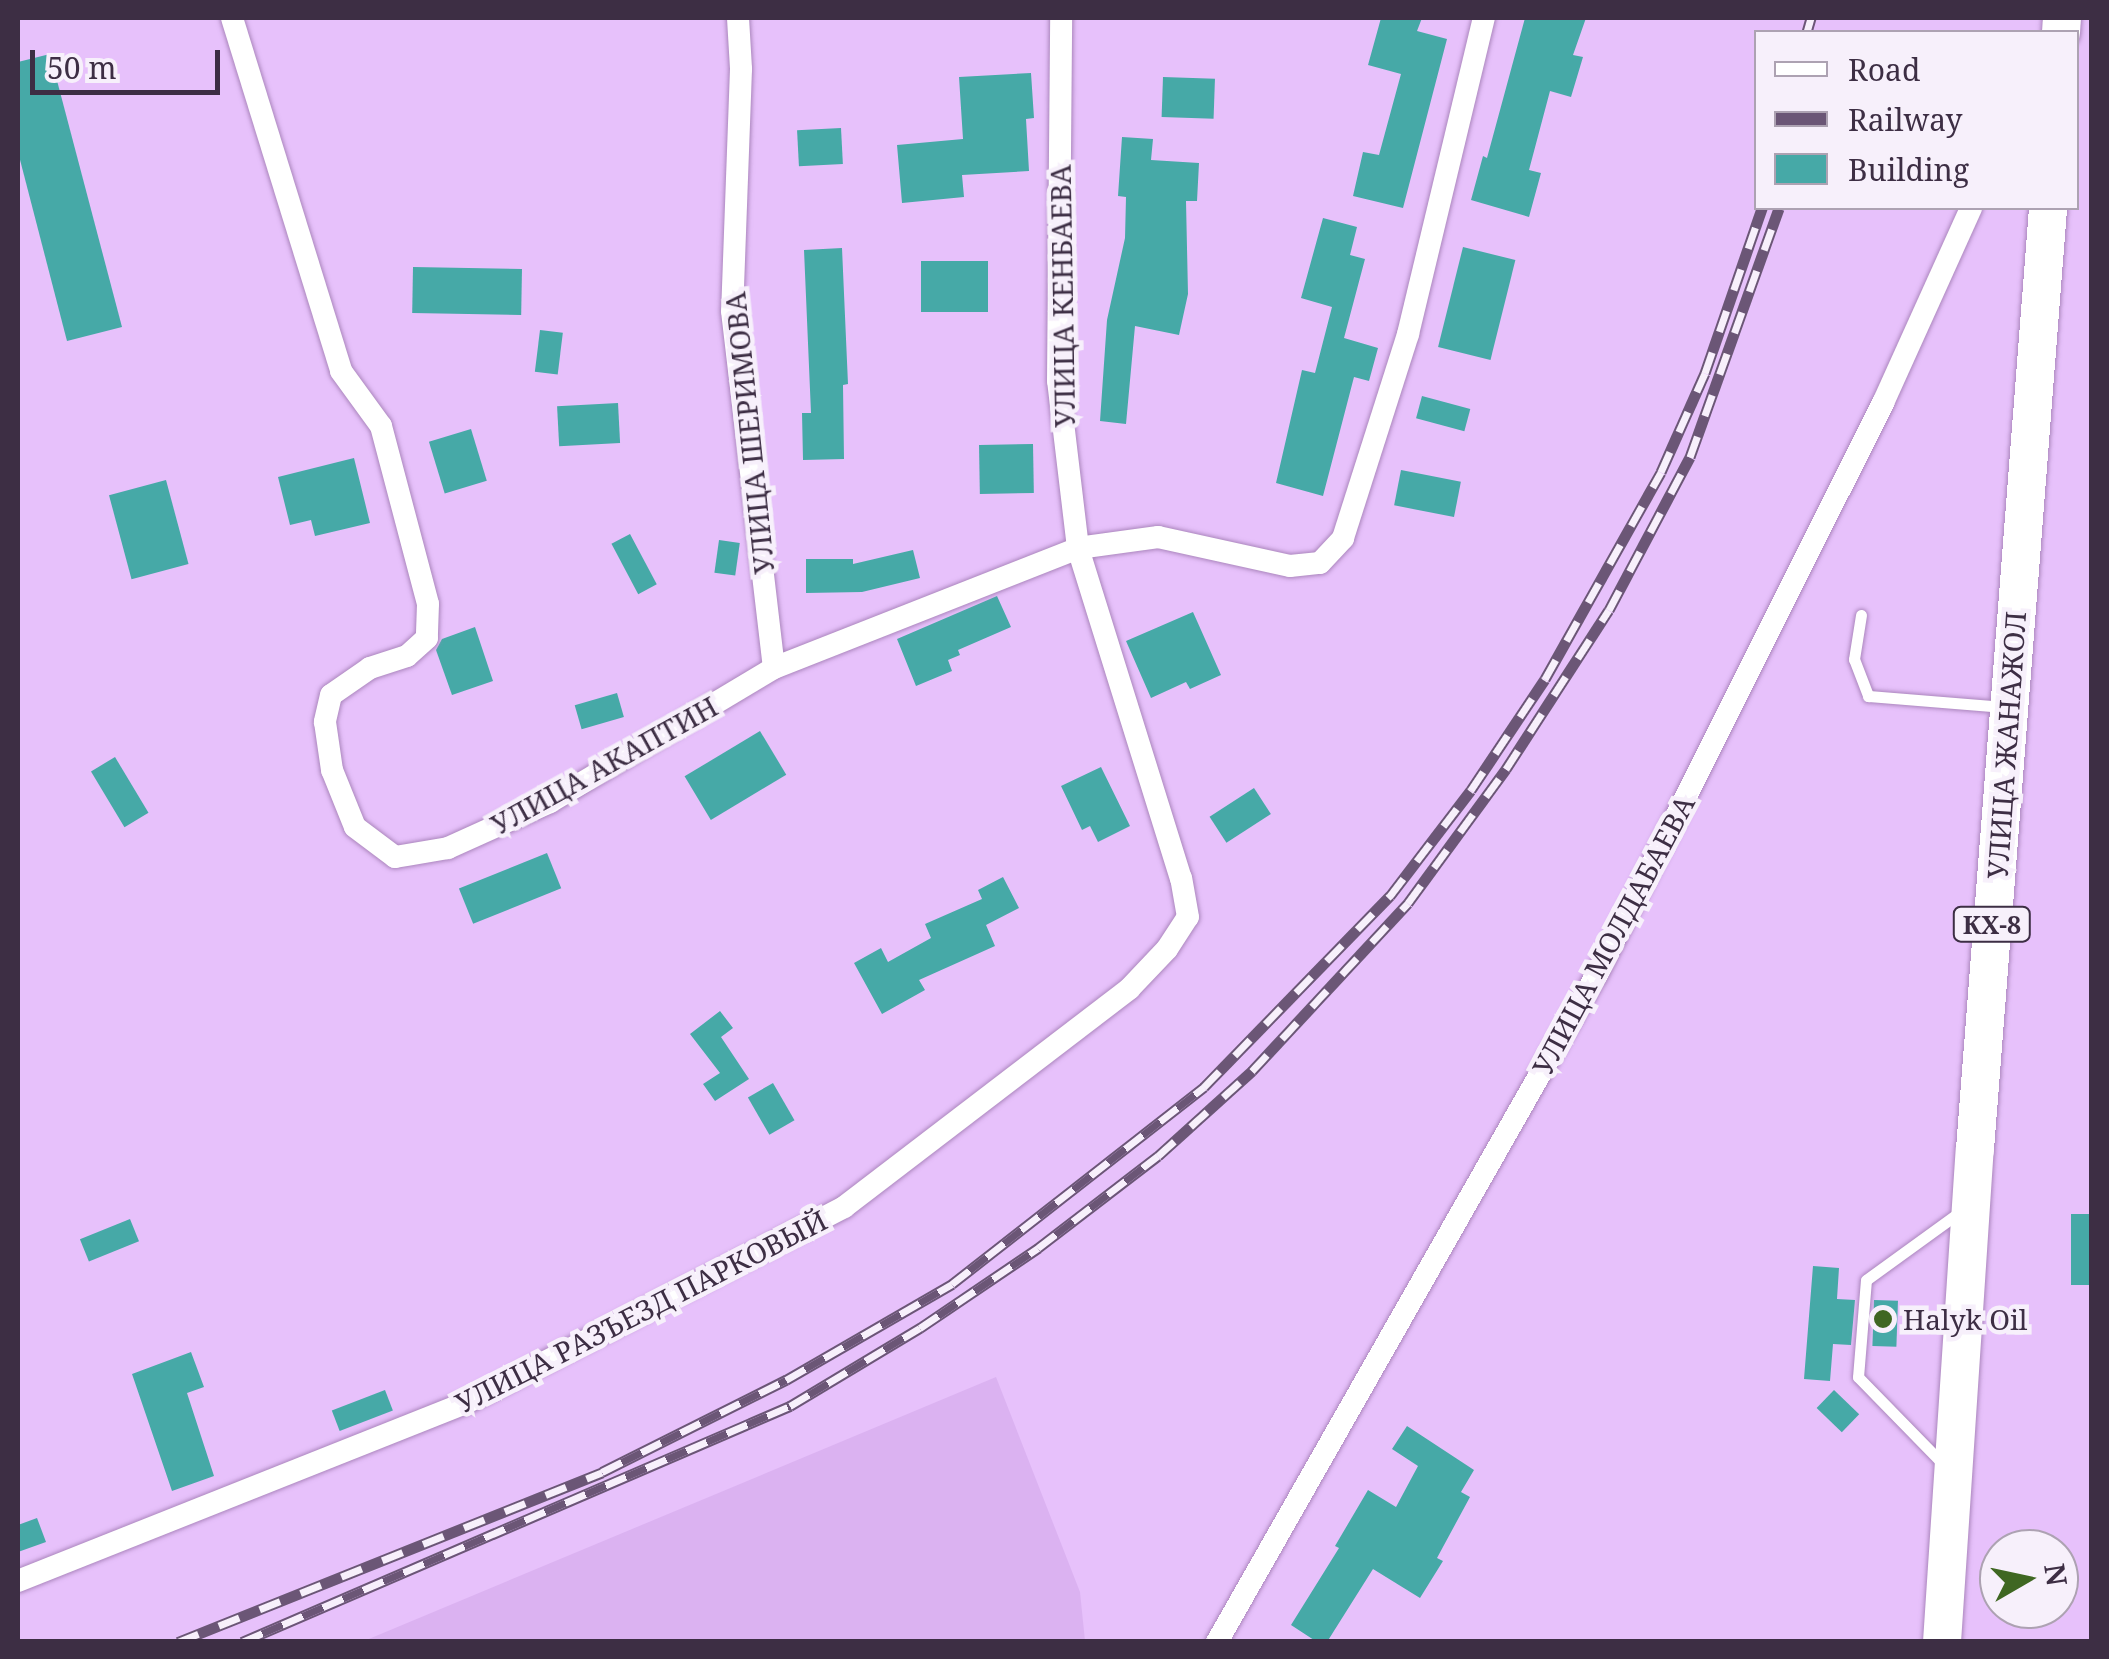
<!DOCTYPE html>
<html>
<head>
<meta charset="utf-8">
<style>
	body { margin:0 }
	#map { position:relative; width:2109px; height:1659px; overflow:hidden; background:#e7c1fb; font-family:"Noto Serif",serif }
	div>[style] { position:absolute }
	.built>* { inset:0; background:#dbb2f1 }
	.building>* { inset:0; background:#46a9a7; transform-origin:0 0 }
	.roads { filter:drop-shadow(0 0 2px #ab86bd) drop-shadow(0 0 2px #ab86bd) }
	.lane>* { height:11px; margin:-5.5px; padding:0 5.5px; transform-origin:5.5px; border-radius:5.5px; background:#fff }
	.street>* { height:22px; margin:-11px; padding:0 11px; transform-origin:11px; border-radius:11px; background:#fff }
	.primary>* { height:38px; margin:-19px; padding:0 19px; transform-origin:19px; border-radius:19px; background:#fff }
	.rail>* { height:11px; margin-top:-5.5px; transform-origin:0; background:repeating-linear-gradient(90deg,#f7f0fb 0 22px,#6b5676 0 44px); box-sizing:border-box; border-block:2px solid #6b5676 }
	.dots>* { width:28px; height:28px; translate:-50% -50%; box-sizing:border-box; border:5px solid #f7f0fb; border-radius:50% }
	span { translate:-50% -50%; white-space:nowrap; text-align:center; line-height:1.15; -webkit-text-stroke:9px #f7f0fb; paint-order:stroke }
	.shield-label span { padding:2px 8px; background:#f7f0fb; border:2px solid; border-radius:8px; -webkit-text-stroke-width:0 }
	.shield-label { font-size:25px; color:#3d2e44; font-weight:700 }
	.street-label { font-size:28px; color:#3d2e44 }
	.poi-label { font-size:28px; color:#3d2e44 }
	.left { translate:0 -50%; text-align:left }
	.frame { position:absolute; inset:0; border:20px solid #3d2e44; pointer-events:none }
	.legend { position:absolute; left:1754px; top:30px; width:325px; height:180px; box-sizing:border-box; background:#f7f0fb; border:2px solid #ada2b2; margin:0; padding:12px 18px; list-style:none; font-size:30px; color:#3d2e44 }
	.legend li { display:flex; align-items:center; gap:20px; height:50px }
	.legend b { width:50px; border:2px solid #ada2b2 }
	.north { position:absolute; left:1979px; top:1529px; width:100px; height:100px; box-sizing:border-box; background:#f7f0fb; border:2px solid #ada2b2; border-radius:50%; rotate:81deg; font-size:28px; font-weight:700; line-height:40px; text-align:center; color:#3d2e44 }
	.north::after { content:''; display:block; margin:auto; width:35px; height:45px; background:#3f6722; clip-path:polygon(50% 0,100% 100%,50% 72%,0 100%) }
	.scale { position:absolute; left:30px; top:50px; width:190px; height:45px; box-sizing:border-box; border:5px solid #3d2e44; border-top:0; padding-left:12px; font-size:30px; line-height:35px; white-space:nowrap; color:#3d2e44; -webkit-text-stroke:8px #f7f0fb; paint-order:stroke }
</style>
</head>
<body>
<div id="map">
	<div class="built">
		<i style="clip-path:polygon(996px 1377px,1080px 1592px,1085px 1641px,364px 1641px)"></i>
	</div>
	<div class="building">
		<i style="clip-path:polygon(1381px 18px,1422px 18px,1417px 31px,1447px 39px,1403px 208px,1353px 196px,1363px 152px,1379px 155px,1401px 74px,1368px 65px)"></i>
		<i style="clip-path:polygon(1525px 18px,1586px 18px,1573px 55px,1583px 57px,1571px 97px,1550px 91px,1529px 170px,1541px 173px,1529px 217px,1471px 200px,1483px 156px,1487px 158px)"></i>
		<i style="clip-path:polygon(50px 54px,122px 327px,67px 341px,18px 152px,18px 62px)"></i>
		<i style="clip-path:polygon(1031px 73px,1034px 118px,1026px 119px,1029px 171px,962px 175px,964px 197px,902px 203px,897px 145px,963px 139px,959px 77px)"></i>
		<i style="left:1163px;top:77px;width:52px;height:40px;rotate:2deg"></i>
		<i style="left:841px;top:128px;width:36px;height:44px;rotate:87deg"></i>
		<i style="clip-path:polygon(1122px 137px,1153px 139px,1151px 160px,1199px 163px,1197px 201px,1186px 201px,1188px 294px,1179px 335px,1135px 326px,1126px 424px,1100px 421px,1107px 320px,1125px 238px,1126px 197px,1118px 196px)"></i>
		<i style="clip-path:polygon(1323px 218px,1357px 227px,1350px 255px,1365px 259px,1344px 338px,1378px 348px,1369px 381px,1354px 377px,1323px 496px,1276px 483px,1302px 370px,1315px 373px,1332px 307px,1301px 298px)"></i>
		<i style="left:1463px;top:247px;width:54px;height:103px;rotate:14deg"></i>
		<i style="clip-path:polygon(842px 248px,848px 384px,843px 385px,844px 459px,803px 460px,802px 413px,811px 413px,804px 250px)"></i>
		<i style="left:921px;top:261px;width:67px;height:51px"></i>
		<i style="left:413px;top:267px;width:109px;height:46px;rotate:1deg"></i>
		<i style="left:540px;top:330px;width:23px;height:42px;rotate:7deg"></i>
		<i style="left:1422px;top:396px;width:50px;height:23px;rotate:15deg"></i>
		<i style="left:618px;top:403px;width:40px;height:61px;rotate:87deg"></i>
		<i style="left:471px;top:429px;width:54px;height:44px;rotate:73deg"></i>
		<i style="left:1033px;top:444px;width:49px;height:54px;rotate:89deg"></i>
		<i style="clip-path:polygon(354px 458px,370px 523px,315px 536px,311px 520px,290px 525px,278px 477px)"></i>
		<i style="left:1401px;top:470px;width:61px;height:36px;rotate:11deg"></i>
		<i style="left:166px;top:480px;width:87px;height:59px;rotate:75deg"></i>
		<i style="left:630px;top:534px;width:57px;height:21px;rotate:62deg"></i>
		<i style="left:719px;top:540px;width:21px;height:33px;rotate:8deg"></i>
		<i style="clip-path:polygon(913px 550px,920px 578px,862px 592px,806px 593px,806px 559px,853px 559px,853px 564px)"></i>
		<i style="clip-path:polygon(997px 596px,1011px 627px,958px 650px,960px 655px,948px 660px,952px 671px,916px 686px,897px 639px)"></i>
		<i style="clip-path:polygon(1193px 612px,1221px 675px,1190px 689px,1186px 682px,1151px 698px,1126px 641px)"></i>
		<i style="clip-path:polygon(475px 627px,493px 681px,452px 695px,436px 650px,442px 639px)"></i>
		<i style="left:617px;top:693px;width:25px;height:44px;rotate:74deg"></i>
		<i style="left:760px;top:731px;width:51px;height:88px;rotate:59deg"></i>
		<i style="left:115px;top:757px;width:65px;height:28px;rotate:59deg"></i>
		<i style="clip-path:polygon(1101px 767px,1130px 826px,1098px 842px,1090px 826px,1082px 830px,1061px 786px)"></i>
		<i style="left:1254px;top:788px;width:31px;height:53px;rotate:57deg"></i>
		<i style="left:547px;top:853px;width:38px;height:95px;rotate:68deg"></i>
		<i style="clip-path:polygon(1003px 877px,1019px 908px,986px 925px,995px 946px,919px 980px,925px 990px,882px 1014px,854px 963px,881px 948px,888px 962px,931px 938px,925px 924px,982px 899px,978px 890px)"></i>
		<i style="clip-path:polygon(720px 1011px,733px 1028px,721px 1037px,749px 1079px,715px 1101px,703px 1084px,720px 1073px,690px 1034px)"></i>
		<i style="left:773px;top:1083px;width:43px;height:29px;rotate:60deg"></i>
		<i style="left:2071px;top:1214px;width:21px;height:71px"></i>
		<i style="left:130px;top:1219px;width:24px;height:54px;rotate:68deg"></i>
		<i style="clip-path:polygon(1813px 1266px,1839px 1268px,1837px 1299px,1855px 1300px,1851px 1345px,1833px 1344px,1830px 1381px,1804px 1379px)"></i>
		<i style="left:1874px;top:1300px;width:24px;height:46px;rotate:2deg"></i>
		<i style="clip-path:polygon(191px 1352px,204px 1387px,187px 1393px,214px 1476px,172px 1491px,132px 1374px)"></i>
		<i style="left:385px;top:1390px;width:22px;height:57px;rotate:69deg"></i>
		<i style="left:1834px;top:1390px;width:35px;height:25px;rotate:44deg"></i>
		<i style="clip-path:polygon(1407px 1426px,1474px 1470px,1461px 1492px,1470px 1497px,1437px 1558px,1443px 1561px,1420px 1598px,1373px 1569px,1327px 1642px,1317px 1642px,1291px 1625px,1339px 1548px,1335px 1546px,1368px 1490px,1396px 1507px,1418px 1466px,1392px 1449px)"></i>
		<i style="clip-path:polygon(37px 1518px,46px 1542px,18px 1552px,18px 1525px)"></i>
	</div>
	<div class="roads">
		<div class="lane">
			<i style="left:1861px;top:615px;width:45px;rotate:99deg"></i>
			<i style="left:1854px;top:659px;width:40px;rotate:69deg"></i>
			<i style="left:1868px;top:696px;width:137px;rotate:4.6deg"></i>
			<i style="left:1944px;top:1465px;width:123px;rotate:-134.3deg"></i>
			<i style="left:1858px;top:1377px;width:97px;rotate:-85.3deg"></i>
			<i style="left:1866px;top:1280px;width:121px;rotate:-35.9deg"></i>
		</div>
		<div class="street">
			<i style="left:232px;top:18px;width:369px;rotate:72.8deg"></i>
			<i style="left:341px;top:371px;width:68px;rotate:54deg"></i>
			<i style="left:381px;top:426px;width:184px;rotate:75.2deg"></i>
			<i style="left:428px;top:604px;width:34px;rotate:92deg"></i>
			<i style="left:427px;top:638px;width:27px;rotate:138deg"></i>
			<i style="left:407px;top:656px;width:39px;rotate:162deg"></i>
			<i style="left:370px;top:668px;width:47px;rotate:145.3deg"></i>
			<i style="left:331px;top:695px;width:28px;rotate:103deg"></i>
			<i style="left:325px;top:722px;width:49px;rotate:81.7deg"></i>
			<i style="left:332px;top:770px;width:61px;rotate:68deg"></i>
			<i style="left:355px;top:827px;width:50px;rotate:36.9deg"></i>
			<i style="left:395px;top:857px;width:54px;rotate:-9.6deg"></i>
			<i style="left:448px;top:848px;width:112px;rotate:-24.3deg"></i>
			<i style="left:550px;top:802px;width:261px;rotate:-30.9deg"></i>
			<i style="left:774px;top:668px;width:327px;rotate:-21.5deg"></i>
			<i style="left:1078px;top:548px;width:81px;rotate:-7.8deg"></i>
			<i style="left:1158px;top:537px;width:135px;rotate:12.4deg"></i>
			<i style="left:1290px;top:566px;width:30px;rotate:-6deg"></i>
			<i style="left:1320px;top:563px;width:34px;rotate:-47deg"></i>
			<i style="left:1343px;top:538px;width:214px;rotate:-72.3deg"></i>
			<i style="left:1408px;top:334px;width:325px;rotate:-76.5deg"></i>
			<i style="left:738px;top:18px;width:51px;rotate:86.6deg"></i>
			<i style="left:741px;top:69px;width:242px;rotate:92.1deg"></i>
			<i style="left:732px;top:311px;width:359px;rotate:83.3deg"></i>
			<i style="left:18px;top:1581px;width:482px;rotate:-21.7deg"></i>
			<i style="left:466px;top:1403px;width:426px;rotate:-27.4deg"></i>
			<i style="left:844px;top:1207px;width:359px;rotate:-37.4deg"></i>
			<i style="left:1129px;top:989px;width:55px;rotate:-46.5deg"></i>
			<i style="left:1167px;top:949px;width:38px;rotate:-57deg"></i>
			<i style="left:1188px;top:917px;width:39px;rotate:-100deg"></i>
			<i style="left:1181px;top:879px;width:347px;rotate:-107.3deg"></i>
			<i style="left:1078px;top:548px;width:168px;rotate:-96.8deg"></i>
			<i style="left:1058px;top:381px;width:363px;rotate:-89.5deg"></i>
			<i style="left:1217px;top:1642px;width:769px;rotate:-60.37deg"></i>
			<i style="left:1597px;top:974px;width:639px;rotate:-63.39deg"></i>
			<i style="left:1883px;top:403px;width:214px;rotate:-65.7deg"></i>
		</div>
		<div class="primary">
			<i style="left:2061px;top:32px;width:14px;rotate:-86deg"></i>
			<i style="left:1942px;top:1642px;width:494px;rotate:-86.2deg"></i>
			<i style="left:1975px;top:1149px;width:944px;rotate:-85.56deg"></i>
		</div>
	</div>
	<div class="rail">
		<i style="left:1807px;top:32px;width:15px;rotate:-74deg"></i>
		<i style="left:178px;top:1642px;width:457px;rotate:-21.8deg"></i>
		<i style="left:602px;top:1472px;width:206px;rotate:-26.6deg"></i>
		<i style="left:786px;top:1380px;width:192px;rotate:-30deg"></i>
		<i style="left:952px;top:1284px;width:320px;rotate:-38deg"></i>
		<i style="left:1204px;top:1087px;width:267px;rotate:-45.8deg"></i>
		<i style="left:1390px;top:896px;width:133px;rotate:-52.6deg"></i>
		<i style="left:1471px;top:790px;width:133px;rotate:-56.3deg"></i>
		<i style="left:1545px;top:679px;width:237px;rotate:-60.7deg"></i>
		<i style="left:1661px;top:472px;width:108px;rotate:-66deg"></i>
		<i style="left:1705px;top:373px;width:175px;rotate:-70.9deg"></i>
		<i style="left:242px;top:1642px;width:597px;rotate:-23.3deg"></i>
		<i style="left:790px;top:1406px;width:152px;rotate:-31deg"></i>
		<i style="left:920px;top:1328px;width:143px;rotate:-34.1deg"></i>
		<i style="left:1038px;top:1248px;width:151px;rotate:-37.5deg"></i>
		<i style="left:1158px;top:1156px;width:127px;rotate:-42.1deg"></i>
		<i style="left:1252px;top:1071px;width:229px;rotate:-47.1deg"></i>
		<i style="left:1408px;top:903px;width:166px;rotate:-53.8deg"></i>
		<i style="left:1506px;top:769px;width:189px;rotate:-57.1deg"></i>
		<i style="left:1609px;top:610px;width:173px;rotate:-62.1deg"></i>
		<i style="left:1690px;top:457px;width:264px;rotate:-70.3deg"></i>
	</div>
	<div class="dots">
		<i style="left:1883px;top:1319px;background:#3f6722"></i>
	</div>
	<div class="shield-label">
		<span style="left:1992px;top:924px">КХ-8</span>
	</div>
	<div class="street-label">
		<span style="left:1062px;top:296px;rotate:-91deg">УЛИЦА КЕНБАЕВА</span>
		<span style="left:749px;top:433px;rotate:-96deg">УЛИЦА ШЕРИМОВА</span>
		<span style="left:2006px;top:745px;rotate:-86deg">УЛИЦА ЖАНАЖОЛ</span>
		<span style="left:604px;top:765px;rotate:-29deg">УЛИЦА АКАПТИН</span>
		<span style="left:1613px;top:935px;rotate:-62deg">УЛИЦА МОЛДАБАЕВА</span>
		<span style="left:641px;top:1311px;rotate:-27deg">УЛИЦА РАЗЪЕЗД ПАРКОВЫЙ</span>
	</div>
	<div class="poi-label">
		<span class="left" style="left:1903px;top:1319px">Halyk Oil</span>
	</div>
	<div class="frame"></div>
	<ul class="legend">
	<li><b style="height:12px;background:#fff"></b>Road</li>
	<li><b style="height:12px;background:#6b5676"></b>Railway</li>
	<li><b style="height:28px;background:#46a9a7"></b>Building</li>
	</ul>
	<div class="north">N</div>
	<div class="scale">50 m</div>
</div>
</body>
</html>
